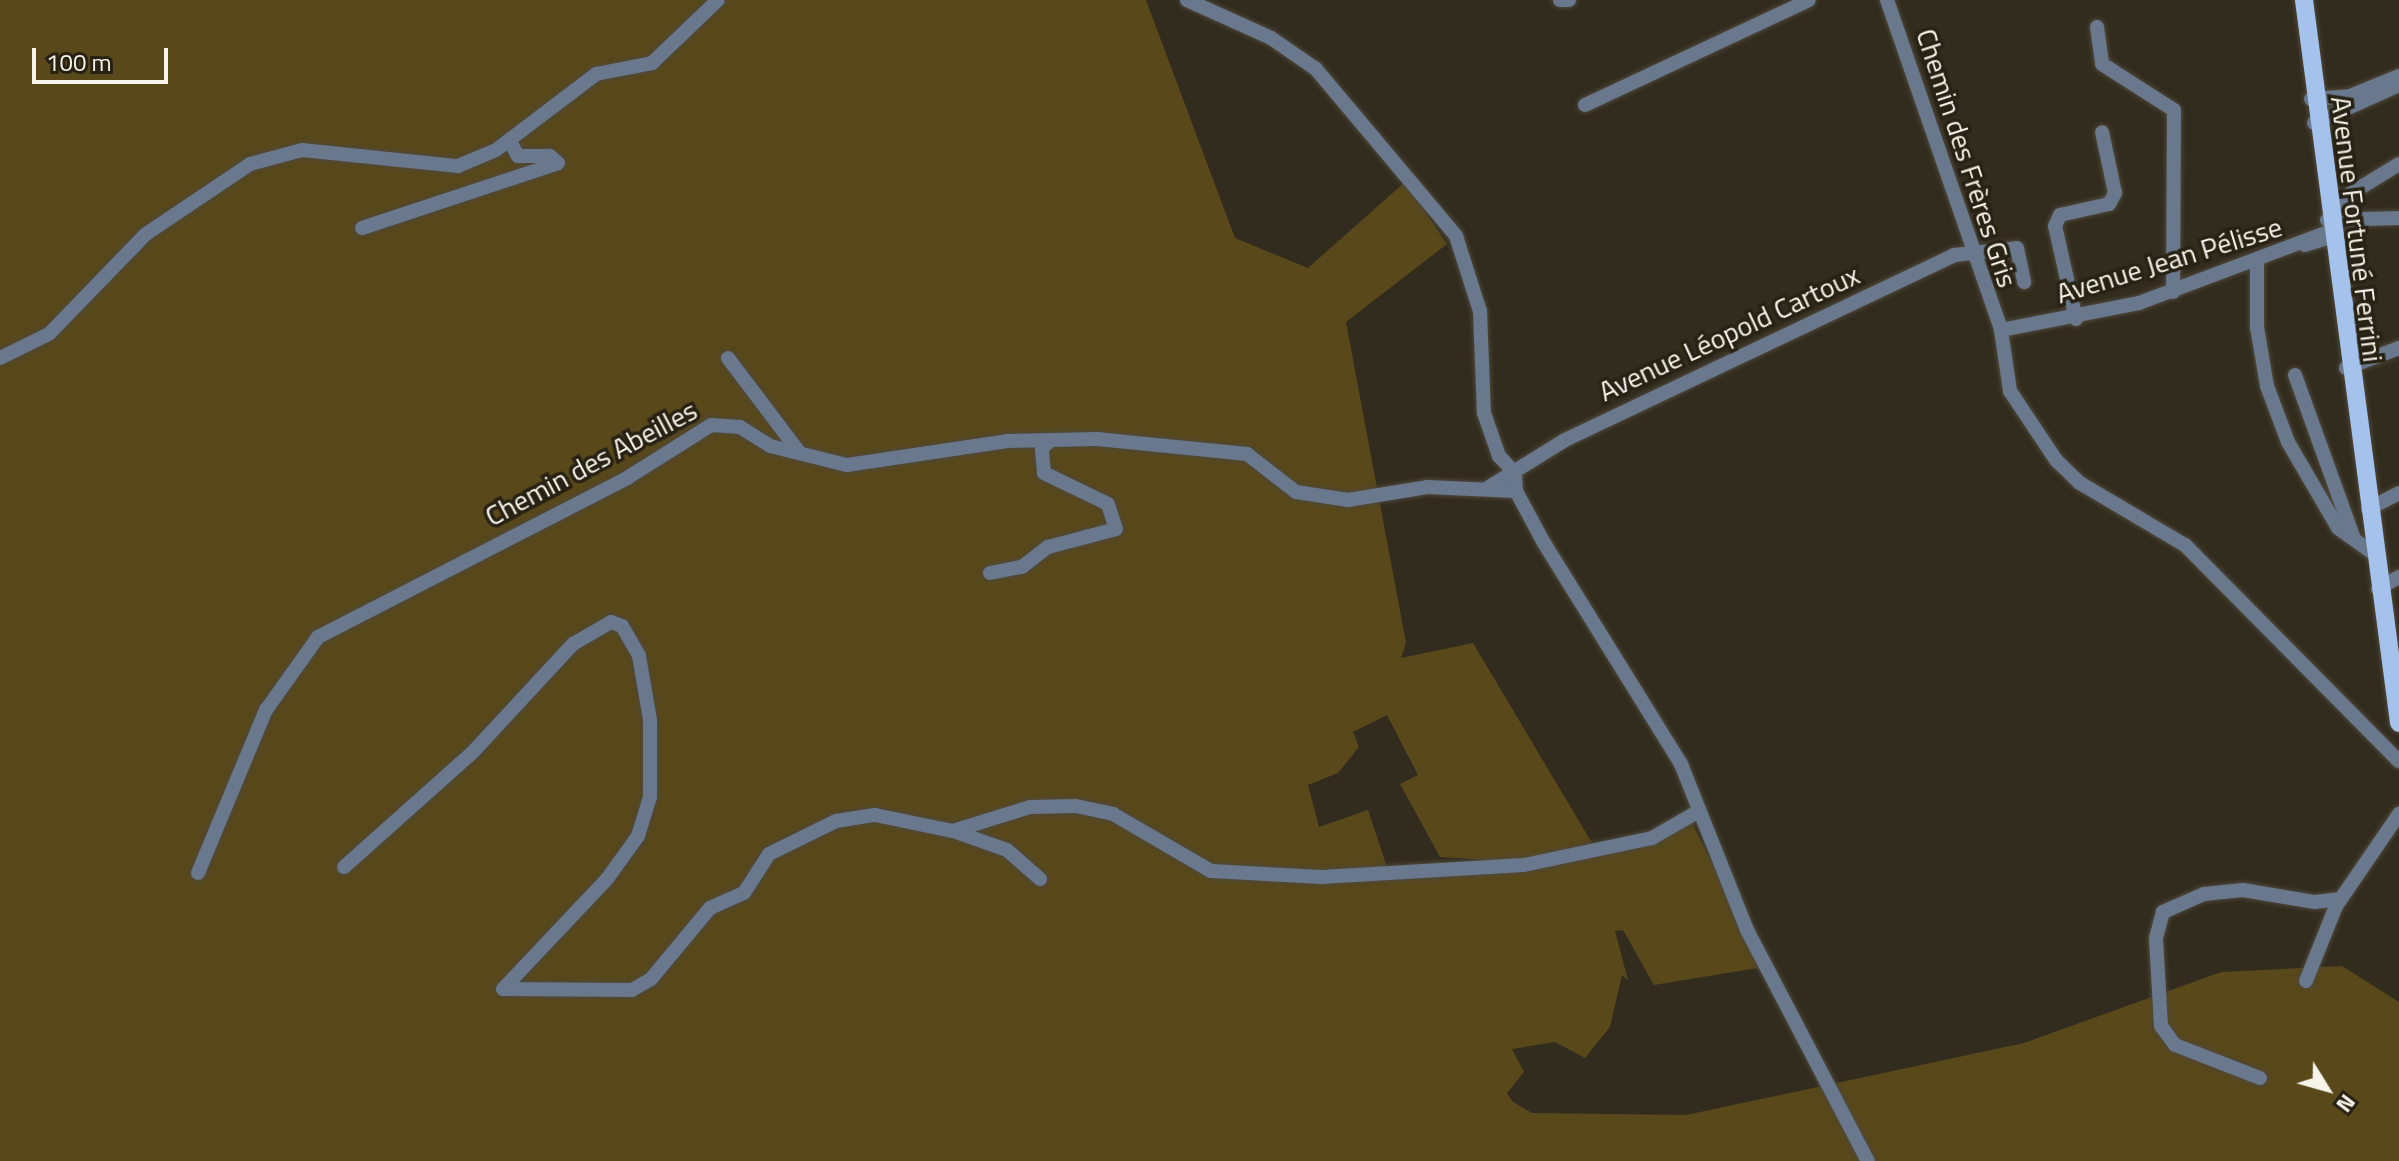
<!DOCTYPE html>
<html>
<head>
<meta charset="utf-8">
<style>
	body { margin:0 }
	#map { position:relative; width:2399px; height:1161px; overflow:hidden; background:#322c1e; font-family:"Titillium Web",sans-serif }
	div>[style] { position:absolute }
	.green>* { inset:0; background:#58481a }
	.roads { filter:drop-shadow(0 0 2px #4e483b) drop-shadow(0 0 2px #4e483b) }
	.minor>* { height:14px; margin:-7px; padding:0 7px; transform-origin:7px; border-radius:7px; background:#69788c }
	.major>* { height:18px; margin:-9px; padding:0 9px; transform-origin:9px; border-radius:9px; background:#a5c2ec }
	span { translate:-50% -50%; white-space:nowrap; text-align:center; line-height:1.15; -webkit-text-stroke:7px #282214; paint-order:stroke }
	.street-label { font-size:28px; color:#f7f4eb }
	.north { position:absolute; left:2287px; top:1049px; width:80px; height:80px; -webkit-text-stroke:6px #282214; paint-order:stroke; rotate:127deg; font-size:22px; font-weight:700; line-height:32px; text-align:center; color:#f7f4eb }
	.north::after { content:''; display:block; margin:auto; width:28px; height:36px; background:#f7f4eb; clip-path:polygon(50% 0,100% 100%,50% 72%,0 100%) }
	.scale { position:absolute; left:32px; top:48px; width:136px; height:36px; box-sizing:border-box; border:4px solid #f7f4eb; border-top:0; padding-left:10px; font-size:24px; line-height:28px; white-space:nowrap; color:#f7f4eb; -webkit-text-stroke:6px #282214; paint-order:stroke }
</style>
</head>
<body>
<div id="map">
	<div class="green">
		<i style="clip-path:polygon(0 0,1146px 0,1235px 238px,1308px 268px,1405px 182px,1447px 244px,1346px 322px,1406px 643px,1401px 658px,1473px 643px,1595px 848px,1521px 862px,1440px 857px,1400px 784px,1418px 775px,1387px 715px,1353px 732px,1359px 747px,1338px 773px,1308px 785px,1319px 827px,1368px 810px,1387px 867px,1297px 871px,1291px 880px,1519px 869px,1617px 852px,1691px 821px,1764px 967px,1654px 985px,1623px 930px,1615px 931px,1628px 980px,1622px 975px,1610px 1027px,1585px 1058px,1555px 1042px,1512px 1049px,1524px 1072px,1507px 1093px,1513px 1102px,1532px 1113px,1686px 1115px,2024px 1043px,2221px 972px,2342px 966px,2399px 1002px,2399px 1161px,0 1161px)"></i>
	</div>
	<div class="roads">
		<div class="minor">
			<i style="left:1187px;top:0;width:92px;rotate:24.3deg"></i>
			<i style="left:1271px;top:38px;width:55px;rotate:34.6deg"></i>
			<i style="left:1316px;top:69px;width:218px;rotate:50deg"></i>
			<i style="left:1456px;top:236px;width:79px;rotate:72.3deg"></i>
			<i style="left:1480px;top:311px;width:102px;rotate:87.8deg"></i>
			<i style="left:1484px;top:413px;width:46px;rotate:70.8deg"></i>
			<i style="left:1499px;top:456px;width:23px;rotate:47deg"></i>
			<i style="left:1560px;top:0;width:9px"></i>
			<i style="left:1887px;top:0;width:349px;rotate:70.9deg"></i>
			<i style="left:2097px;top:27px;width:37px;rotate:82deg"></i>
			<i style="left:2102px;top:64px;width:85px;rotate:32.6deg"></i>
			<i style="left:2174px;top:110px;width:182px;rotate:90.3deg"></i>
			<i style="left:2311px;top:99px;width:39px;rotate:-4deg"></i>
			<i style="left:2350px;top:96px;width:53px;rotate:-22.2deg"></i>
			<i style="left:1585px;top:105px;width:247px;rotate:-25.1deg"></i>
			<i style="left:2314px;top:123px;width:93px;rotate:-24.1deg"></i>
			<i style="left:2327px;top:220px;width:72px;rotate:-1.6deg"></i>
			<i style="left:2335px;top:220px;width:30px;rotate:-60deg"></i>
			<i style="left:2350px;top:194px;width:57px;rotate:-31.5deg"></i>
			<i style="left:362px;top:228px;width:206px;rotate:-18.3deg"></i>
			<i style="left:558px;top:163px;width:11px;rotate:-139deg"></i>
			<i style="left:550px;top:156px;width:32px;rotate:180deg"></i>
			<i style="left:518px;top:156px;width:18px;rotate:-119deg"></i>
			<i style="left:2257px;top:262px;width:65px;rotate:90deg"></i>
			<i style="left:2257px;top:327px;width:60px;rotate:80.4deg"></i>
			<i style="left:2267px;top:386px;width:60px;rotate:69.4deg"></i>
			<i style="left:2288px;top:442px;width:99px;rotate:59.8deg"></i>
			<i style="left:2338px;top:528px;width:43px;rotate:35.5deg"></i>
			<i style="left:2076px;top:319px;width:95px;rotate:-102.7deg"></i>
			<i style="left:2055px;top:226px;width:12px;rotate:-66deg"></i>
			<i style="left:2060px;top:215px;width:50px;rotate:-12.7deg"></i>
			<i style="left:2109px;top:204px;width:13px;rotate:-61deg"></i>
			<i style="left:2115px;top:193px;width:62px;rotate:-102deg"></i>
			<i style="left:2001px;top:330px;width:62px;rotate:81.6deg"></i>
			<i style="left:2010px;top:391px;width:83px;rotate:56.3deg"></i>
			<i style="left:2056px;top:460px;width:33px;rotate:44deg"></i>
			<i style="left:2080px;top:483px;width:122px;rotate:30.6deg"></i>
			<i style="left:2185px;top:545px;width:304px;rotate:45.3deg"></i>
			<i style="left:2001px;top:330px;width:141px;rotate:-11.1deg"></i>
			<i style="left:2139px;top:303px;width:202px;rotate:-20.6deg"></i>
			<i style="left:2328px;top:232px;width:9px;rotate:18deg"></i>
			<i style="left:2337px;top:235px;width:34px;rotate:163deg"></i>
			<i style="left:0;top:358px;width:55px;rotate:-26.1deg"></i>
			<i style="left:49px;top:334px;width:139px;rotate:-45.9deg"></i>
			<i style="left:146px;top:234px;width:125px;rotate:-33.9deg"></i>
			<i style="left:250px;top:164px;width:54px;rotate:-15.1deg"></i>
			<i style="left:302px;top:150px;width:157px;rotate:5.9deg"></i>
			<i style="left:458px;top:166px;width:41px;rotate:-22.8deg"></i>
			<i style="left:496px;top:150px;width:126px;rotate:-37.2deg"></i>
			<i style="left:596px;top:74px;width:57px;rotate:-11.1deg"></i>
			<i style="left:652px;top:63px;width:91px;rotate:-43.7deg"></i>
			<i style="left:728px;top:358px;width:118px;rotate:52.9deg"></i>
			<i style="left:2346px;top:368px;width:57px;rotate:-20.7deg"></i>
			<i style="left:2295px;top:375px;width:174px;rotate:70.2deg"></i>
			<i style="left:1515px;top:473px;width:18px;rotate:87deg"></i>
			<i style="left:1516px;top:491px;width:59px;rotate:61.7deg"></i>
			<i style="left:1544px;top:543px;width:260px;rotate:58.2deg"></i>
			<i style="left:1681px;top:764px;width:179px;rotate:68.3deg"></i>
			<i style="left:1747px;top:930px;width:261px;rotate:62.4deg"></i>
			<i style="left:1486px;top:489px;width:93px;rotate:-31.8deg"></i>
			<i style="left:1565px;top:440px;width:431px;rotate:-25.4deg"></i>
			<i style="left:1954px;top:255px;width:63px;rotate:-6.3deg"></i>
			<i style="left:2017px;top:248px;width:35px;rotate:78deg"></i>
			<i style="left:2368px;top:509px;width:35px;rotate:-27deg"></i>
			<i style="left:990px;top:573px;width:33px;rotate:-11deg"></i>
			<i style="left:1022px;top:567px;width:33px;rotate:-38deg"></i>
			<i style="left:1048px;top:547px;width:70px;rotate:-14.8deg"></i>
			<i style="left:1116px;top:529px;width:26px;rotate:-108deg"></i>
			<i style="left:1108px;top:504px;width:71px;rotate:-154.2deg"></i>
			<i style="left:1044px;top:473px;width:25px;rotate:-95deg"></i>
			<i style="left:1042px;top:448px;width:12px;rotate:-42deg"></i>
			<i style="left:2378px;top:589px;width:24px;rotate:-30deg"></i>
			<i style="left:953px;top:831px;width:57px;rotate:19.4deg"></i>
			<i style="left:1007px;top:850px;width:44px;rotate:41.3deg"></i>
			<i style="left:344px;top:867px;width:171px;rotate:-41.7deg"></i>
			<i style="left:472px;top:753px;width:149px;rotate:-47.2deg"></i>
			<i style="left:573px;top:644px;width:44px;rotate:-30.1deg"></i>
			<i style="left:611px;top:622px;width:12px;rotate:20deg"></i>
			<i style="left:622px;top:626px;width:34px;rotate:60deg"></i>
			<i style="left:639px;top:656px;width:65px;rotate:80.2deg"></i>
			<i style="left:650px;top:720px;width:77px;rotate:90deg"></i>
			<i style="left:650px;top:797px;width:41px;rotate:107.1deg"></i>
			<i style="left:638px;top:836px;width:53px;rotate:125.8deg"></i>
			<i style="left:607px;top:879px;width:151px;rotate:133.4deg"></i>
			<i style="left:503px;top:989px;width:129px;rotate:0.4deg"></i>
			<i style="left:632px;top:990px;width:22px;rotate:-30deg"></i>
			<i style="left:651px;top:979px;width:92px;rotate:-50.3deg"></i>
			<i style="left:710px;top:908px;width:37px;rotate:-24deg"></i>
			<i style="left:744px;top:893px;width:46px;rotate:-57.3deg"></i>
			<i style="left:769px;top:854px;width:75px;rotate:-26.2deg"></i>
			<i style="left:836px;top:821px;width:39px;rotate:-9deg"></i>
			<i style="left:875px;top:815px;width:80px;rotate:11.6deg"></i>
			<i style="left:953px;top:831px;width:81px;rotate:-17.3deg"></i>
			<i style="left:1030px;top:807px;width:46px;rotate:-1.2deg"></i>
			<i style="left:1076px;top:806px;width:38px;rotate:12deg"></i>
			<i style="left:1113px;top:814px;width:113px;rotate:30.2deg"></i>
			<i style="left:1211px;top:871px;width:111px;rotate:3.1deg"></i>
			<i style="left:1322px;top:877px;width:202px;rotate:-3.4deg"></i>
			<i style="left:1524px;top:865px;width:131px;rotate:-11.9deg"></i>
			<i style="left:1652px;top:838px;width:54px;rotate:-29.9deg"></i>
			<i style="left:198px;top:873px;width:177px;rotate:-67.4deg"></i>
			<i style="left:266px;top:710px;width:90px;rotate:-54.5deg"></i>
			<i style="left:318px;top:637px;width:348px;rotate:-27.2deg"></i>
			<i style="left:627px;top:478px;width:99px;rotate:-32.2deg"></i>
			<i style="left:711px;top:425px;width:29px;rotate:4deg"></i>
			<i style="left:740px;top:427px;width:36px;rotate:32deg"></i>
			<i style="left:770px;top:446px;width:79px;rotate:13.9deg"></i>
			<i style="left:847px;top:465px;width:162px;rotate:-8.5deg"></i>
			<i style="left:1007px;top:441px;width:90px;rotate:-1.3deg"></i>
			<i style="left:1097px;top:439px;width:151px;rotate:5.7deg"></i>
			<i style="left:1247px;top:454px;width:62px;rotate:37.8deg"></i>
			<i style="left:1296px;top:492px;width:53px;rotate:8.7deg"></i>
			<i style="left:1348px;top:500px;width:80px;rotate:-9.3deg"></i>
			<i style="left:1427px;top:487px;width:89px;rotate:2.6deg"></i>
			<i style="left:2306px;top:981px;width:81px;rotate:-68.2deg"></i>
			<i style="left:2336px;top:906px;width:112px;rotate:-55.6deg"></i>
			<i style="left:2260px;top:1078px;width:91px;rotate:-158.8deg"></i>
			<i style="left:2175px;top:1045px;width:24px;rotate:-126deg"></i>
			<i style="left:2161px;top:1026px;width:88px;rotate:-93.3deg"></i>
			<i style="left:2156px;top:938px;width:27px;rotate:-75deg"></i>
			<i style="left:2163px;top:912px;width:45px;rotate:-23.7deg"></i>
			<i style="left:2204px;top:894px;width:39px;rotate:-6deg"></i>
			<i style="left:2243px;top:890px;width:73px;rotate:9.5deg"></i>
			<i style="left:2315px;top:902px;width:26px;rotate:-7deg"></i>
		</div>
		<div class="major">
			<i style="left:2304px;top:0;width:729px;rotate:82.51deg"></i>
		</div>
	</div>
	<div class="street-label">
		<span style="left:1967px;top:158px;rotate:72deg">Chemin des Frères Gris</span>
		<span style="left:2357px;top:229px;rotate:83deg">Avenue Fortuné Ferrini</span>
		<span style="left:2169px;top:260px;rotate:-17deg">Avenue Jean Pélisse</span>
		<span style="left:1729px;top:333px;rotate:-25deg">Avenue Léopold Cartoux</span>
		<span style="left:591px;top:463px;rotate:-28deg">Chemin des Abeilles</span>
	</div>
	<div class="north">N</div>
	<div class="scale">100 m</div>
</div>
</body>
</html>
